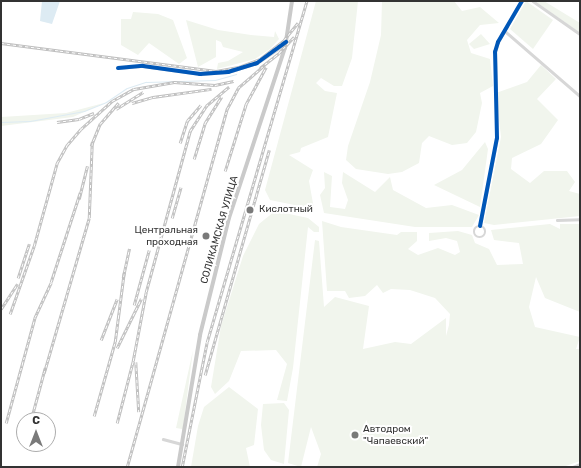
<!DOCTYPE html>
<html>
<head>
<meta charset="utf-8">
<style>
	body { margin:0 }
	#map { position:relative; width:581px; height:468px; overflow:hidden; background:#fff; font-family:Rubik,sans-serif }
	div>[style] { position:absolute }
	.green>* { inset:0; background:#f1f5ed }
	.water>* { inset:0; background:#ddebf3 }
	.stream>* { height:1px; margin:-0.5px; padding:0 0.5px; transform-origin:0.5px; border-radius:0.5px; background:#ddebf3 }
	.minor>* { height:2.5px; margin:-1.25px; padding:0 1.25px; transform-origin:1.25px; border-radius:1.25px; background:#d7d7d7 }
	.minor>.ring { margin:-1.25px; padding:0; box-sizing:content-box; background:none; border:2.5px solid #d7d7d7; border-radius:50% }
	.primary>* { height:4px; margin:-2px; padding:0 2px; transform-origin:2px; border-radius:2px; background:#cacaca }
	.rail>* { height:2.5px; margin-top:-1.25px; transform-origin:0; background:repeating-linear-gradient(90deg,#fff 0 3px,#bebebe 0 6px); box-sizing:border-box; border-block:1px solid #bebebe }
	.cycleway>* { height:4px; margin:-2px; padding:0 2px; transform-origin:2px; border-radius:2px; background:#0057b8 }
	.dots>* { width:11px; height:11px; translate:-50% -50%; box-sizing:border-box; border:2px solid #fff; border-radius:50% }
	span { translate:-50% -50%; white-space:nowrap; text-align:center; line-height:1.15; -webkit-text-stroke:4px #fff; paint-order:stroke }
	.poi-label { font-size:10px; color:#333 }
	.left { translate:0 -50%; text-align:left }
	.right { translate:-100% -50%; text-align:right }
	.street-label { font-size:10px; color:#333 }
	.frame { position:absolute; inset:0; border:2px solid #333; pointer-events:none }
	.north { position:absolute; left:16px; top:412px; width:40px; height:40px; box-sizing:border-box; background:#fff; border:1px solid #adadad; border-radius:50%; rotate:0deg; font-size:11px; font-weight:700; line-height:16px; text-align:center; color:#333 }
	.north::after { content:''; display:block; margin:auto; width:14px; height:18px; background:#7a7a7a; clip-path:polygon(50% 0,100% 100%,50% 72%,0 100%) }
</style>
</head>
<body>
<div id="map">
	<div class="green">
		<div style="clip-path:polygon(316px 1px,358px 1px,352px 58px,342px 86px,334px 86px,321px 78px,316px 83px,325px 91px,337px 93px,328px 137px,301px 148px,300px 152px,289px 155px,313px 170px,309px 181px,314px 209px,270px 200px,265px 190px)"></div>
		<div style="clip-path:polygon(382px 1px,454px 1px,462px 11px,480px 7px,499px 23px,480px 25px,467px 40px,471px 53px,490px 59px,493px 86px,480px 93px,482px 103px,476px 132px,467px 143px,452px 145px,429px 136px,422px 143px,419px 163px,402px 172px,388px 174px,356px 169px,346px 160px,348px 146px,370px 82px,381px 35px)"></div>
		<div style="clip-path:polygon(526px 1px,553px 20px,533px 49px,510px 29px)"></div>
		<div style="clip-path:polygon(535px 1px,544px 1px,580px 23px,580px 33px)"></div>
		<div style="clip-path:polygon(133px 12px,158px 14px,173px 20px,187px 58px,179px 64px,149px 43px,138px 55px,121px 45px,121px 19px,131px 19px)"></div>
		<div style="clip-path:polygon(186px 20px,218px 30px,251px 35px,274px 37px,275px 31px,279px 39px,270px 49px,255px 59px,217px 69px,218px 63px,228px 61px,243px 52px,223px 47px,221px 42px,216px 40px,216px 57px,198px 67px)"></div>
		<div style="clip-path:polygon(481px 34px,490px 44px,474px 49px,469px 44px)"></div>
		<div style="clip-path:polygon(541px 65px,556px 79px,537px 99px,558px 120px,541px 144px,512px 158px,511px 169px,530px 183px,544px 171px,567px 171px,575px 182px,569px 191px,580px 194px,580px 216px,494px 225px,484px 223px,501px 137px,496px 93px,527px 82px)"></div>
		<div style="clip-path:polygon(104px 103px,73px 117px,1px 126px,1px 117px,66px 113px)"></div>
		<div style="clip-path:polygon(485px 142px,488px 149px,480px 207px,434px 185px,462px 170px)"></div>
		<div style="clip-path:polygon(324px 172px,332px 176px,330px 207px,345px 209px,348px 200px,342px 183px,343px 172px,375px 192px,390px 177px,393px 190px,426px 208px,452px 205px,479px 215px,472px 227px,415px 227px,324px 213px,320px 195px,325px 188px)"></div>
		<div style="clip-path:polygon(275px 211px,308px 218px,319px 227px,319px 232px,314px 232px,308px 227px,293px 368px,287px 401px,277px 400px,287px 364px,276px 350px,241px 351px,229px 381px,215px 394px,211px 387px,221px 326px,243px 256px,259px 224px)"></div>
		<div style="clip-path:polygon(322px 221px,341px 227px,397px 235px,401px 232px,417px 232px,417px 241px,408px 249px,418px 255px,438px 248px,455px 255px,460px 252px,457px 241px,446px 238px,429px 241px,429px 233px,458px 231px,472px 235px,475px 243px,489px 249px,497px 265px,523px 264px,519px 243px,494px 240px,491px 230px,550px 224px,560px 229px,560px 224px,580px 224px,580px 312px,545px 298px,536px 277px,529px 307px,535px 327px,580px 337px,576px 349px,580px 349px,580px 461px,563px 467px,317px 467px,321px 454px,311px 427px,301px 467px,288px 463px,315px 240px,319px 241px,324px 307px,335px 297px,369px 306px,363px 349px,395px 342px,411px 344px,446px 318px,446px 336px,449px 325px,450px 314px,435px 298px,410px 290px,391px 289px,383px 293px,377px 285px,365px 296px,349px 298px,345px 291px,327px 291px)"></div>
		<div style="clip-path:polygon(193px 350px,182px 436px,182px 429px,176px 428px)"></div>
		<div style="clip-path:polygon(229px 387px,258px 409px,254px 445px,246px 448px,250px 467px,191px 467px,198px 426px,204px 407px)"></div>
		<div style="clip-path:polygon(284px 403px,289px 410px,284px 464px,271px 460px,264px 450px,261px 425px,263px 404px)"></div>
	</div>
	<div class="water">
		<div style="clip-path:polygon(42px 1px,60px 1px,52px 24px,40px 21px)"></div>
	</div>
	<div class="stream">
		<div style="left:1px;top:122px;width:29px;rotate:-2deg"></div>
		<div style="left:30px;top:121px;width:55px;rotate:-10.5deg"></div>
		<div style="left:84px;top:111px;width:24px;rotate:-22deg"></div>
		<div style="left:106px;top:102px;width:25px;rotate:-34deg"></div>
		<div style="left:127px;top:88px;width:20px;rotate:-18deg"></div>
		<div style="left:146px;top:82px;width:69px;rotate:-1.7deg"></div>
		<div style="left:215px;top:80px;width:22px;rotate:-16deg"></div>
	</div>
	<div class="minor">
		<div style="left:533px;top:1px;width:57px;rotate:35.1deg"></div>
		<div style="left:506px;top:32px;width:98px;rotate:40.9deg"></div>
		<div style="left:118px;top:68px;width:25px;rotate:-5deg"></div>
		<div style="left:143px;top:66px;width:58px;rotate:8deg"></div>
		<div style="left:200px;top:74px;width:28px;rotate:-4deg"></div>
		<div style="left:228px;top:72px;width:30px;rotate:-17deg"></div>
		<div style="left:257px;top:63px;width:34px;rotate:-34deg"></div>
		<div style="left:557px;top:220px;width:23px;rotate:-2deg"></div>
		<div style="left:480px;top:226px;width:90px;rotate:-79.1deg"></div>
		<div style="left:497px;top:138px;width:86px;rotate:-91.3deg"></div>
		<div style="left:495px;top:52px;width:10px;rotate:-73deg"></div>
		<div style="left:498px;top:42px;width:48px;rotate:-59.7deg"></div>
		<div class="ring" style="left:474.5px;top:226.5px;width:8.5px;height:8.5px"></div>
		<div style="left:163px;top:439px;width:20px;rotate:15deg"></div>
		<div style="left:573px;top:467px;width:8px;rotate:-23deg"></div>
	</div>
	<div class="primary">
		<div style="left:178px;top:467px;width:134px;rotate:-80.5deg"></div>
		<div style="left:200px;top:335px;width:121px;rotate:-76.1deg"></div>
		<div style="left:229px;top:218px;width:179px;rotate:-71.8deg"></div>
		<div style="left:285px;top:48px;width:48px;rotate:-81.5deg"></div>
	</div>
	<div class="rail">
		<div style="left:1px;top:43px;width:217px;rotate:7.4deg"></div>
		<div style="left:216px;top:71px;width:23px;rotate:-10deg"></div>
		<div style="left:239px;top:67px;width:22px;rotate:-21deg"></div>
		<div style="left:260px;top:59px;width:31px;rotate:-38deg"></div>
		<div style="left:284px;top:40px;width:22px;rotate:-51deg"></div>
		<div style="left:260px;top:68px;width:24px;rotate:-38deg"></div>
		<div style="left:279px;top:53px;width:22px;rotate:-47deg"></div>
		<div style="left:132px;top:103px;width:22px;rotate:-16deg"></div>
		<div style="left:153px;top:97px;width:59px;rotate:-7.9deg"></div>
		<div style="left:116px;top:109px;width:32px;rotate:-32deg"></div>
		<div style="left:57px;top:122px;width:22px;rotate:-8deg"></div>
		<div style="left:79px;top:119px;width:16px;rotate:-22deg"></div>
		<div style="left:180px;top:143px;width:23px;rotate:-72deg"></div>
		<div style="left:187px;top:121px;width:21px;rotate:-49deg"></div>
		<div style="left:91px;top:146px;width:24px;rotate:-68deg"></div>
		<div style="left:100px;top:124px;width:28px;rotate:-49deg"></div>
		<div style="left:194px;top:159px;width:38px;rotate:-73deg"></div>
		<div style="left:205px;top:123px;width:31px;rotate:-58deg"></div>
		<div style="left:225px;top:171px;width:70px;rotate:-72.6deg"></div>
		<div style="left:246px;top:104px;width:42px;rotate:-61.6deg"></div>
		<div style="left:79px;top:199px;width:34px;rotate:-76deg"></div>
		<div style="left:172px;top:218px;width:32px;rotate:-74deg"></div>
		<div style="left:18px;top:278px;width:36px;rotate:-72deg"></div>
		<div style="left:123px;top:278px;width:30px;rotate:-78deg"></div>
		<div style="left:134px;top:305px;width:57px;rotate:-74.7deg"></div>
		<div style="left:1px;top:309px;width:30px;rotate:-57deg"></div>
		<div style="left:10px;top:314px;width:72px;rotate:-70.6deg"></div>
		<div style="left:34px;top:246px;width:86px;rotate:-74.5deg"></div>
		<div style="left:57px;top:163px;width:21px;rotate:-61deg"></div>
		<div style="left:67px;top:145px;width:21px;rotate:-49deg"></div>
		<div style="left:81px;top:129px;width:42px;rotate:-42.1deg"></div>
		<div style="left:112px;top:101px;width:25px;rotate:-29deg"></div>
		<div style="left:134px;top:89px;width:41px;rotate:-9.9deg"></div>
		<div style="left:174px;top:82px;width:41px;rotate:4.2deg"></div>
		<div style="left:215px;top:85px;width:19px;rotate:-12deg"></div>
		<div style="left:101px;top:340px;width:44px;rotate:-68.7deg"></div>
		<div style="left:117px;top:348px;width:55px;rotate:-63.9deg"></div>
		<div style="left:136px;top:362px;width:50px;rotate:86.6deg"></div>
		<div style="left:44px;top:373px;width:161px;rotate:-73.8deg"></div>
		<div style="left:89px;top:218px;width:76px;rotate:-87.7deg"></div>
		<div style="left:205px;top:375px;width:234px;rotate:-74.1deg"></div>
		<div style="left:94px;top:416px;width:77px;rotate:-74.2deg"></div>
		<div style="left:115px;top:342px;width:70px;rotate:-82.6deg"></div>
		<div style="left:31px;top:420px;width:54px;rotate:-74.9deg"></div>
		<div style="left:6px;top:423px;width:110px;rotate:-74.7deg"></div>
		<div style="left:35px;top:317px;width:38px;rotate:-65deg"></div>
		<div style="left:51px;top:282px;width:94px;rotate:-72deg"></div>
		<div style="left:117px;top:423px;width:64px;rotate:-75.5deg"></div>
		<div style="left:133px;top:361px;width:70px;rotate:-79.3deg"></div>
		<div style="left:146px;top:292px;width:167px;rotate:-74.7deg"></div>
		<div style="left:190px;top:131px;width:30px;rotate:-57deg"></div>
		<div style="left:206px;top:106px;width:30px;rotate:-40deg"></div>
		<div style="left:127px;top:467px;width:372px;rotate:-74.4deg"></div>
		<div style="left:227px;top:109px;width:24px;rotate:-62deg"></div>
		<div style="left:238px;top:88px;width:35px;rotate:-41deg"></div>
		<div style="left:182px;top:467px;width:127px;rotate:-78.7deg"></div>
		<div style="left:207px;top:342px;width:355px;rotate:-73.7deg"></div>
	</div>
	<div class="cycleway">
		<div style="left:118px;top:68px;width:25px;rotate:-5deg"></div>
		<div style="left:143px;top:66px;width:58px;rotate:8deg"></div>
		<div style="left:200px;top:74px;width:28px;rotate:-4deg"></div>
		<div style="left:228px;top:72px;width:30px;rotate:-17deg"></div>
		<div style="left:257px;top:63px;width:36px;rotate:-36deg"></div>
		<div style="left:480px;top:226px;width:90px;rotate:-79.1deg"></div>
		<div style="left:497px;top:138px;width:86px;rotate:-91.3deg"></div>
		<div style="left:495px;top:52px;width:10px;rotate:-73deg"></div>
		<div style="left:498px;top:42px;width:48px;rotate:-59.7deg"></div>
	</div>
	<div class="dots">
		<div style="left:250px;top:210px;background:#7a7a7a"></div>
		<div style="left:206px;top:236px;background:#7a7a7a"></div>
		<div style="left:355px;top:435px;background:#7a7a7a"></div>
	</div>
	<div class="poi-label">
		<span class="left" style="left:259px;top:210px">Кислотный</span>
		<span class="right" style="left:198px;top:236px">Центральная<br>проходная</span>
		<span class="left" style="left:363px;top:435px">Автодром<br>"Чапаевский"</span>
	</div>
	<div class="street-label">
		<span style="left:220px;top:230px;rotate:-74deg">СОЛИКАМСКАЯ УЛИЦА</span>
	</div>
	<div class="frame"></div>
	<div class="north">С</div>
</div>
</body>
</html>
